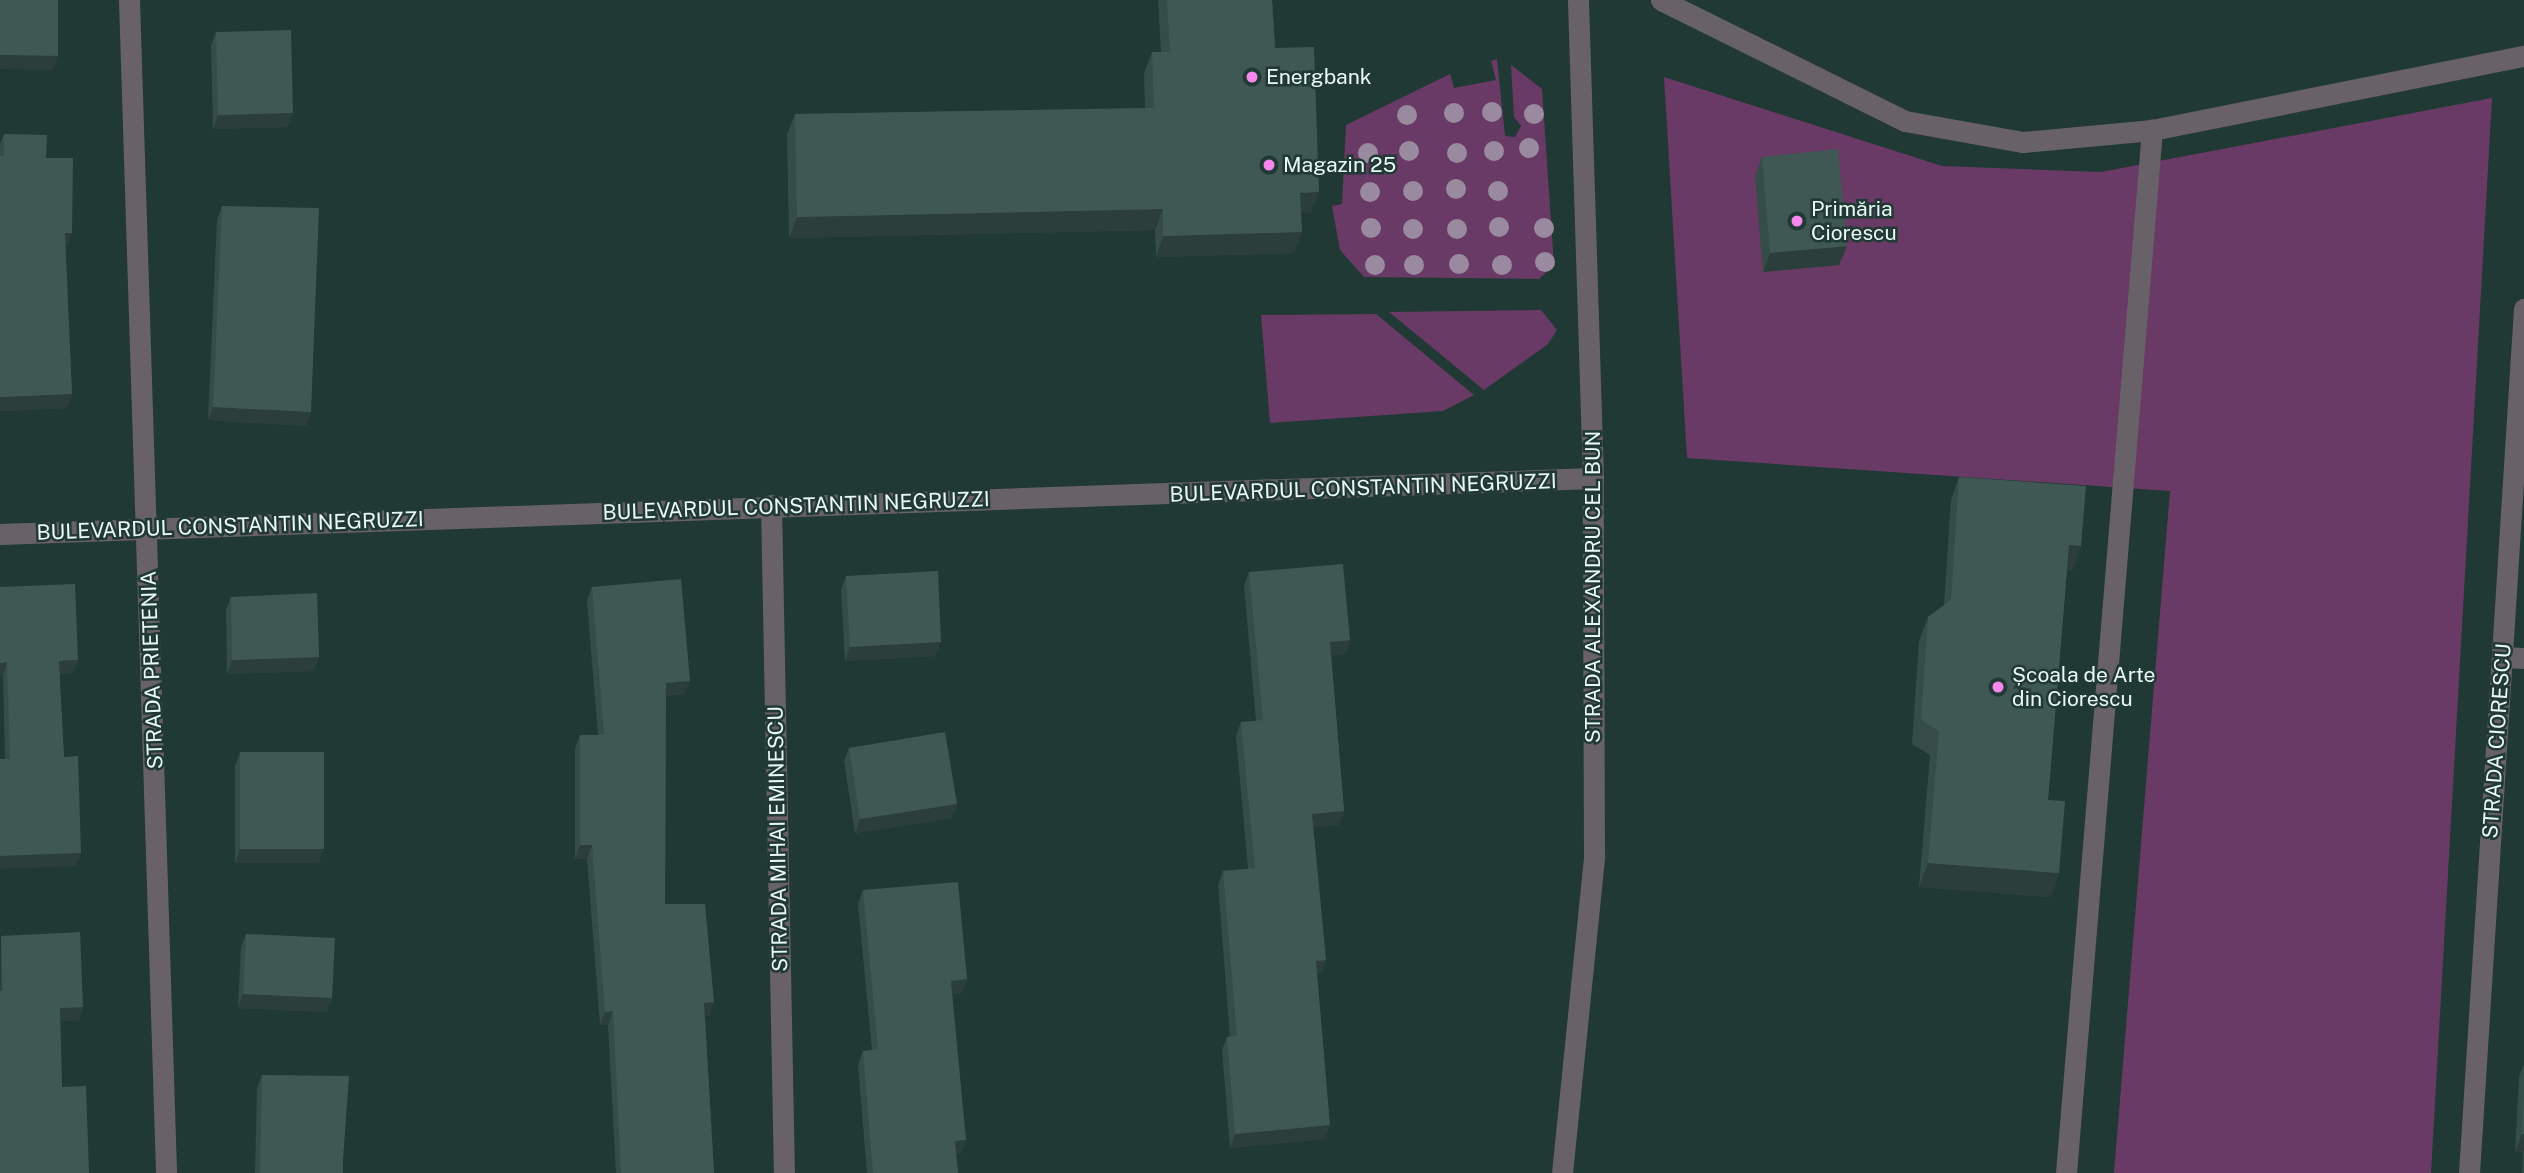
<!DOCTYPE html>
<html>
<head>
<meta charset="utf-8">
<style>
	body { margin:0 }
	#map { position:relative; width:2524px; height:1173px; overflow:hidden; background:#213934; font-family:"Public Sans",sans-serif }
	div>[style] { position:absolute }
	.green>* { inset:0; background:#693a65 }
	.service>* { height:21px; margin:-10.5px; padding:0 10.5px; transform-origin:10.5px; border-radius:10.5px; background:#696168 }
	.minor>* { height:21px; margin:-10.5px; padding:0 10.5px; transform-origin:10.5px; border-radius:10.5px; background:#696168 }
	.tertiary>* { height:21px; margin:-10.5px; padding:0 10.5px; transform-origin:10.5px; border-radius:10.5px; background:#696168 }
	.trees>* { width:20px; height:20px; margin:-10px; border-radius:50%; background:#998a9f }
	.wall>* { inset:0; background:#364c47 }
	.shaded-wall>* { inset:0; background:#2c3e3a }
	.building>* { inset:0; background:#3f5853 }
	.dots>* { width:19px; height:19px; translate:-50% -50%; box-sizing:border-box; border:4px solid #213934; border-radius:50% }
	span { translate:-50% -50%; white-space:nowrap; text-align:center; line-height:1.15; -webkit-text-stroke:5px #213934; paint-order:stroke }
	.poi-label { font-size:21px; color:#eaf8f5 }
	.left { translate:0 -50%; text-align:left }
	.street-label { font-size:21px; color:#eaf8f5 }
</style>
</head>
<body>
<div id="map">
	<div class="green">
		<div style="clip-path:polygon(1497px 59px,1505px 136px,1515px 137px,1521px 126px,1514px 117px,1511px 65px,1542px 89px,1554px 265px,1539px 279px,1364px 277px,1340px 250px,1332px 206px,1342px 204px,1346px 125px,1450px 74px,1454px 88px,1496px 80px,1491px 61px)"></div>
		<div style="clip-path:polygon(1664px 77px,1942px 166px,2101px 172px,2492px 98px,2431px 1173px,2114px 1173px,2170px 491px,1687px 458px)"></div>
		<div style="clip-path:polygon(1541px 310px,1557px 330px,1548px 344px,1484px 390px,1389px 312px)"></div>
		<div style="clip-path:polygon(1376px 314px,1474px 395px,1443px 411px,1270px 423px,1261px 315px)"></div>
	</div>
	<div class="service">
		<div style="left:1661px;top:0;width:272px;rotate:26.4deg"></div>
		<div style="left:1905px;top:121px;width:120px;rotate:10.1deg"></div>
		<div style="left:2023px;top:142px;width:130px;rotate:-5.3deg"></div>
		<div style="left:2152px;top:130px;width:379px;rotate:-11.3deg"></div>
		<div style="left:2503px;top:657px;width:21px;rotate:3deg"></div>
		<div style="left:2066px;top:1173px;width:1047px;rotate:-85.29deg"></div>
	</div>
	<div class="minor">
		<div style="left:129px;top:0;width:1174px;rotate:88.19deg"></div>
		<div style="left:771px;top:505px;width:668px;rotate:88.89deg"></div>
		<div style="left:1562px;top:1173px;width:319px;rotate:-84.2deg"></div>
		<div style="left:1594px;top:856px;width:378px;rotate:-90.2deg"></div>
		<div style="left:2469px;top:1173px;width:866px;rotate:-86.36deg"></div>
	</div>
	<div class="tertiary">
		<div style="left:0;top:534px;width:1594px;rotate:-2.01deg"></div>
		<div style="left:1593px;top:478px;width:478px;rotate:-91.8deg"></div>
	</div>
	<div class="trees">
		<div style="left:1492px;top:112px"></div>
		<div style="left:1454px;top:113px"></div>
		<div style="left:1534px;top:114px"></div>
		<div style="left:1407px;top:115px"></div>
		<div style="left:1529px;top:148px"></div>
		<div style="left:1409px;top:151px"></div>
		<div style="left:1494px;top:151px"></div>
		<div style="left:1368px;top:153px"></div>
		<div style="left:1457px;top:153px"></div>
		<div style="left:1456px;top:189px"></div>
		<div style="left:1413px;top:191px"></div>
		<div style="left:1498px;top:191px"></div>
		<div style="left:1370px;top:192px"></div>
		<div style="left:1499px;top:227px"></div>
		<div style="left:1371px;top:228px"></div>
		<div style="left:1544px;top:228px"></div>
		<div style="left:1413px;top:229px"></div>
		<div style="left:1457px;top:229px"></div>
		<div style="left:1545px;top:262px"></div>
		<div style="left:1459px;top:264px"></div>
		<div style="left:1375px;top:265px"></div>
		<div style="left:1414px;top:265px"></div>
		<div style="left:1502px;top:265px"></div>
	</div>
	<div class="wall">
		<div style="clip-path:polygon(1158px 0,1272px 0,1275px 48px,1311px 213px,1301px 213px,1302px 232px,1294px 253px,1156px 257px,1155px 230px,789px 238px,787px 135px,795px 114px,1145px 108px,1144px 73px,1152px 52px,1161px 52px)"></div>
		<div style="clip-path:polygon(216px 32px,288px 127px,213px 129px,211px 45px)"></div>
		<div style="clip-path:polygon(4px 134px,46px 158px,67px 247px,65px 247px,72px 394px,67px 408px,0 411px,0 144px)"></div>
		<div style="clip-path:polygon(1762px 157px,1839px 265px,1763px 272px,1755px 176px)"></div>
		<div style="clip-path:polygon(222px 206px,311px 412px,306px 426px,208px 420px,217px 220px)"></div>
		<div style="clip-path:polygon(1959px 477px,2073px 570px,2067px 570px,2048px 800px,2059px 873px,2051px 897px,1919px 887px,1930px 755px,1912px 744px,1919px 641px,1928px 617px,1944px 605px,1951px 500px)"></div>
		<div style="clip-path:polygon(1249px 572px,1350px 640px,1345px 654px,1331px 655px,1344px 811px,1339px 825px,1313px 827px,1326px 960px,1321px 973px,1317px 974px,1325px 1139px,1230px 1148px,1222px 1050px,1227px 1037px,1230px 1036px,1218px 885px,1223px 871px,1248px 869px,1236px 736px,1241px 722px,1256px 721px,1244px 586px)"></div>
		<div style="clip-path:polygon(846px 576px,936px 656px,845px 661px,841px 590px)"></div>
		<div style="clip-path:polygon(0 587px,73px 673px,59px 674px,64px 757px,76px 866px,5px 759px,3px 676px,0 676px)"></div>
		<div style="clip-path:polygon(592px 587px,685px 694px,666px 696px,665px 904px,714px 1002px,709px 1016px,705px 1016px,714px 1173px,616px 1173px,608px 1025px,600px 1025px,587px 859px,575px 859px,575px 749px,580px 735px,598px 735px,587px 601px)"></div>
		<div style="clip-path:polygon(231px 597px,319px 657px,314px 671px,227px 674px,226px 610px)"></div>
		<div style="clip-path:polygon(849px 748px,952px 818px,855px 833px,844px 761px)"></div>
		<div style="clip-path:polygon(240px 752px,319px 863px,235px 863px,235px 766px)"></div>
		<div style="clip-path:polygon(863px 890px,967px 979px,962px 993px,952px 994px,961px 1154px,956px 1154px,958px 1173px,867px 1173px,858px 1065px,863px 1051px,872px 1050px,858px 904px)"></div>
		<div style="clip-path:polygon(246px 934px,327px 1012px,238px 1008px,241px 947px)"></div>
		<div style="clip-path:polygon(1px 936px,83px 1007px,79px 1021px,60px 1021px,62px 1087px,0 1173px)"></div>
		<div style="clip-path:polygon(2524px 1064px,2524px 1173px,2522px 1173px,2523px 1152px,2515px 1152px,2519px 1077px)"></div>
		<div style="clip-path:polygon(262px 1075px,343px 1160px,343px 1173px,255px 1173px,257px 1088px)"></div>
	</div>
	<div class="shaded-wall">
		<div style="clip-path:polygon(0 55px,58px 56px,53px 70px,0 69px)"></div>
		<div style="clip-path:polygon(293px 113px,288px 127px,213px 129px,218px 115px)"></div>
		<div style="clip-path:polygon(1319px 192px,1311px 213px,1292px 214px,1300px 193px)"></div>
		<div style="clip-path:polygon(1163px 209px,1155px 230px,789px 238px,797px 217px)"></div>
		<div style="clip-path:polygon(1302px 232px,1294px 253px,1156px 257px,1163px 236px)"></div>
		<div style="clip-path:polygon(65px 233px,72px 233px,67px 247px,60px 246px)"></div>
		<div style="clip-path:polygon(1847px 246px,1839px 265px,1763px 272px,1770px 253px)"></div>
		<div style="clip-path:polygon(72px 394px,67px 408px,0 411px,0 397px)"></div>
		<div style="clip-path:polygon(213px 407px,311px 412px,306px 426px,208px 420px)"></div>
		<div style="clip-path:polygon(2069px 545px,2081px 546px,2073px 570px,2060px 569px)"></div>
		<div style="clip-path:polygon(1350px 640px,1345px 654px,1325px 656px,1330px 642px)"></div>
		<div style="clip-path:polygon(941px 642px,936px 656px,845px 661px,850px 647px)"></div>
		<div style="clip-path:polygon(319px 657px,314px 671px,227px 674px,232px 660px)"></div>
		<div style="clip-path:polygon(78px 660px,73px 673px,54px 674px,59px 661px)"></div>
		<div style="clip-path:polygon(7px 662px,3px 676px,0 676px,0 663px)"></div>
		<div style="clip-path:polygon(690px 681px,685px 694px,661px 696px,666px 683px)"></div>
		<div style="clip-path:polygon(957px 804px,952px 818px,855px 833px,860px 819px)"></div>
		<div style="clip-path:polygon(1344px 811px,1339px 825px,1307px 828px,1312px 814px)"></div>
		<div style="clip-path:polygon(580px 845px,592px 845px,587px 859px,575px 859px)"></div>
		<div style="clip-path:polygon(240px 849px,324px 849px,319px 863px,235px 863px)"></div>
		<div style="clip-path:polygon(81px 853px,76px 866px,0 869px,0 856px)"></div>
		<div style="clip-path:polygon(1928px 863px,2059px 873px,2051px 897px,1919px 887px)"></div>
		<div style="clip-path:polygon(1326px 960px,1321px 973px,1311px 974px,1316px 961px)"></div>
		<div style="clip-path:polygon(967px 979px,962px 993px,946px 994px,951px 981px)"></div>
		<div style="clip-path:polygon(243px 994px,332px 998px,327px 1012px,238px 1008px)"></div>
		<div style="clip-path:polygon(714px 1002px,709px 1016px,699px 1017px,704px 1003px)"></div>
		<div style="clip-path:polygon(83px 1007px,79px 1021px,55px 1021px,60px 1008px)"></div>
		<div style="clip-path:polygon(613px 1011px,608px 1025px,600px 1025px,605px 1012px)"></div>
		<div style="clip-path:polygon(1330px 1125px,1325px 1139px,1230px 1148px,1235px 1134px)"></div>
		<div style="clip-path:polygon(2522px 1134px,2524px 1134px,2524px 1150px,2523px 1152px,2515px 1152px)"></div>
		<div style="clip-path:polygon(966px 1140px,961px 1154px,950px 1155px,955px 1141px)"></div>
	</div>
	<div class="building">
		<div style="clip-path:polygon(0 0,58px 0,58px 56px,0 55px)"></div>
		<div style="clip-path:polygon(1167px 0,1272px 0,1275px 48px,1314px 47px,1319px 192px,1300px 193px,1302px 232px,1163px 236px,1163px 209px,797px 217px,795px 114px,1154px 108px,1152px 52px,1170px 52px)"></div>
		<div style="clip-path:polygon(291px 30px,293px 113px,218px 115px,216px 32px)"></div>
		<div style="clip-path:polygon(4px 134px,47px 135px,46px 158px,73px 158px,72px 233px,65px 233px,72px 394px,0 397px,0 156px,4px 156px)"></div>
		<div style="clip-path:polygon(1838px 149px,1847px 246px,1770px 253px,1762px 157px)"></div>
		<div style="clip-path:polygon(222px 206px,319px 208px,311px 412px,213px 407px)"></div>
		<div style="clip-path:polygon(1959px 477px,2086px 486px,2081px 546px,2069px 545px,2048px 800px,2065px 801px,2059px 873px,1928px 863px,1939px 731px,1921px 720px,1928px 617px,1951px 600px)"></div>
		<div style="clip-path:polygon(1343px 564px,1350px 640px,1330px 642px,1344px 811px,1312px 814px,1326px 960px,1316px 961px,1330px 1125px,1235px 1134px,1227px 1037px,1237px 1036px,1223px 871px,1255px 868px,1241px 722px,1263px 720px,1249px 572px)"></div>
		<div style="clip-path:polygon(938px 571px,941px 642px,850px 647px,846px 576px)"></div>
		<div style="clip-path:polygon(681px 579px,690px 681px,666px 683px,665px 904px,705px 904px,714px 1002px,704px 1003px,714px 1173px,621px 1173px,613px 1011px,605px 1012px,592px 845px,580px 845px,580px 735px,604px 735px,592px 587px)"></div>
		<div style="clip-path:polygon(75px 584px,78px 660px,59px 661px,64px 757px,78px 756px,81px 853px,0 856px,0 759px,10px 759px,7px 662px,0 663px,0 587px)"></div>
		<div style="clip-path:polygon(317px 593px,319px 657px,232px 660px,231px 597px)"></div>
		<div style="clip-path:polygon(945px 732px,957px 804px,860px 819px,849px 748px)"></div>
		<div style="clip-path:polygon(240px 752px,324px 752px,324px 849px,240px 849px)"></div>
		<div style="clip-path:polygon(958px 882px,967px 979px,951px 981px,966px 1140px,955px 1141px,958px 1173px,873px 1173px,863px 1051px,878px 1049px,863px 890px)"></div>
		<div style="clip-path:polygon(80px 932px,83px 1007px,60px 1008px,62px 1087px,86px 1086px,89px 1173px,0 1173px,0 991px,3px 991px,1px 936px)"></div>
		<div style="clip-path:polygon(246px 934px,335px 938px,332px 998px,243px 994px)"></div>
		<div style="clip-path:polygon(262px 1075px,349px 1076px,343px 1160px,343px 1173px,260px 1173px)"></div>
		<div style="clip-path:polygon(2524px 1093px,2524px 1134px,2522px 1134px)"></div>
	</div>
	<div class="dots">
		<div style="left:1252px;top:77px;background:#f688ed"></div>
		<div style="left:1269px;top:165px;background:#f688ed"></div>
		<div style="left:1797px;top:221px;background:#f688ed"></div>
		<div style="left:1998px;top:687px;background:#f688ed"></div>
	</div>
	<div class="poi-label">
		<span class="left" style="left:1266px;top:77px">Energbank</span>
		<span class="left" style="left:1283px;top:165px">Magazin 25</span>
		<span class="left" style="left:1811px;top:221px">Primăria<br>Ciorescu</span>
		<span class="left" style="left:2012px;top:687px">Școala de Arte<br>din Ciorescu</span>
	</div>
	<div class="street-label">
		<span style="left:1363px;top:488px;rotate:-2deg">BULEVARDUL CONSTANTIN NEGRUZZI</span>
		<span style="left:796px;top:506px;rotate:-2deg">BULEVARDUL CONSTANTIN NEGRUZZI</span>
		<span style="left:230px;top:526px;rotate:-2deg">BULEVARDUL CONSTANTIN NEGRUZZI</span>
		<span style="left:1593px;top:587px;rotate:-90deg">STRADA ALEXANDRU CEL BUN</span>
		<span style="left:152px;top:670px;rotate:-92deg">STRADA PRIETENIA</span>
		<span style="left:2497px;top:741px;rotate:-86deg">STRADA CIORESCU</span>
		<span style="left:778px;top:839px;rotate:-91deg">STRADA MIHAI EMINESCU</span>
	</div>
</div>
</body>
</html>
